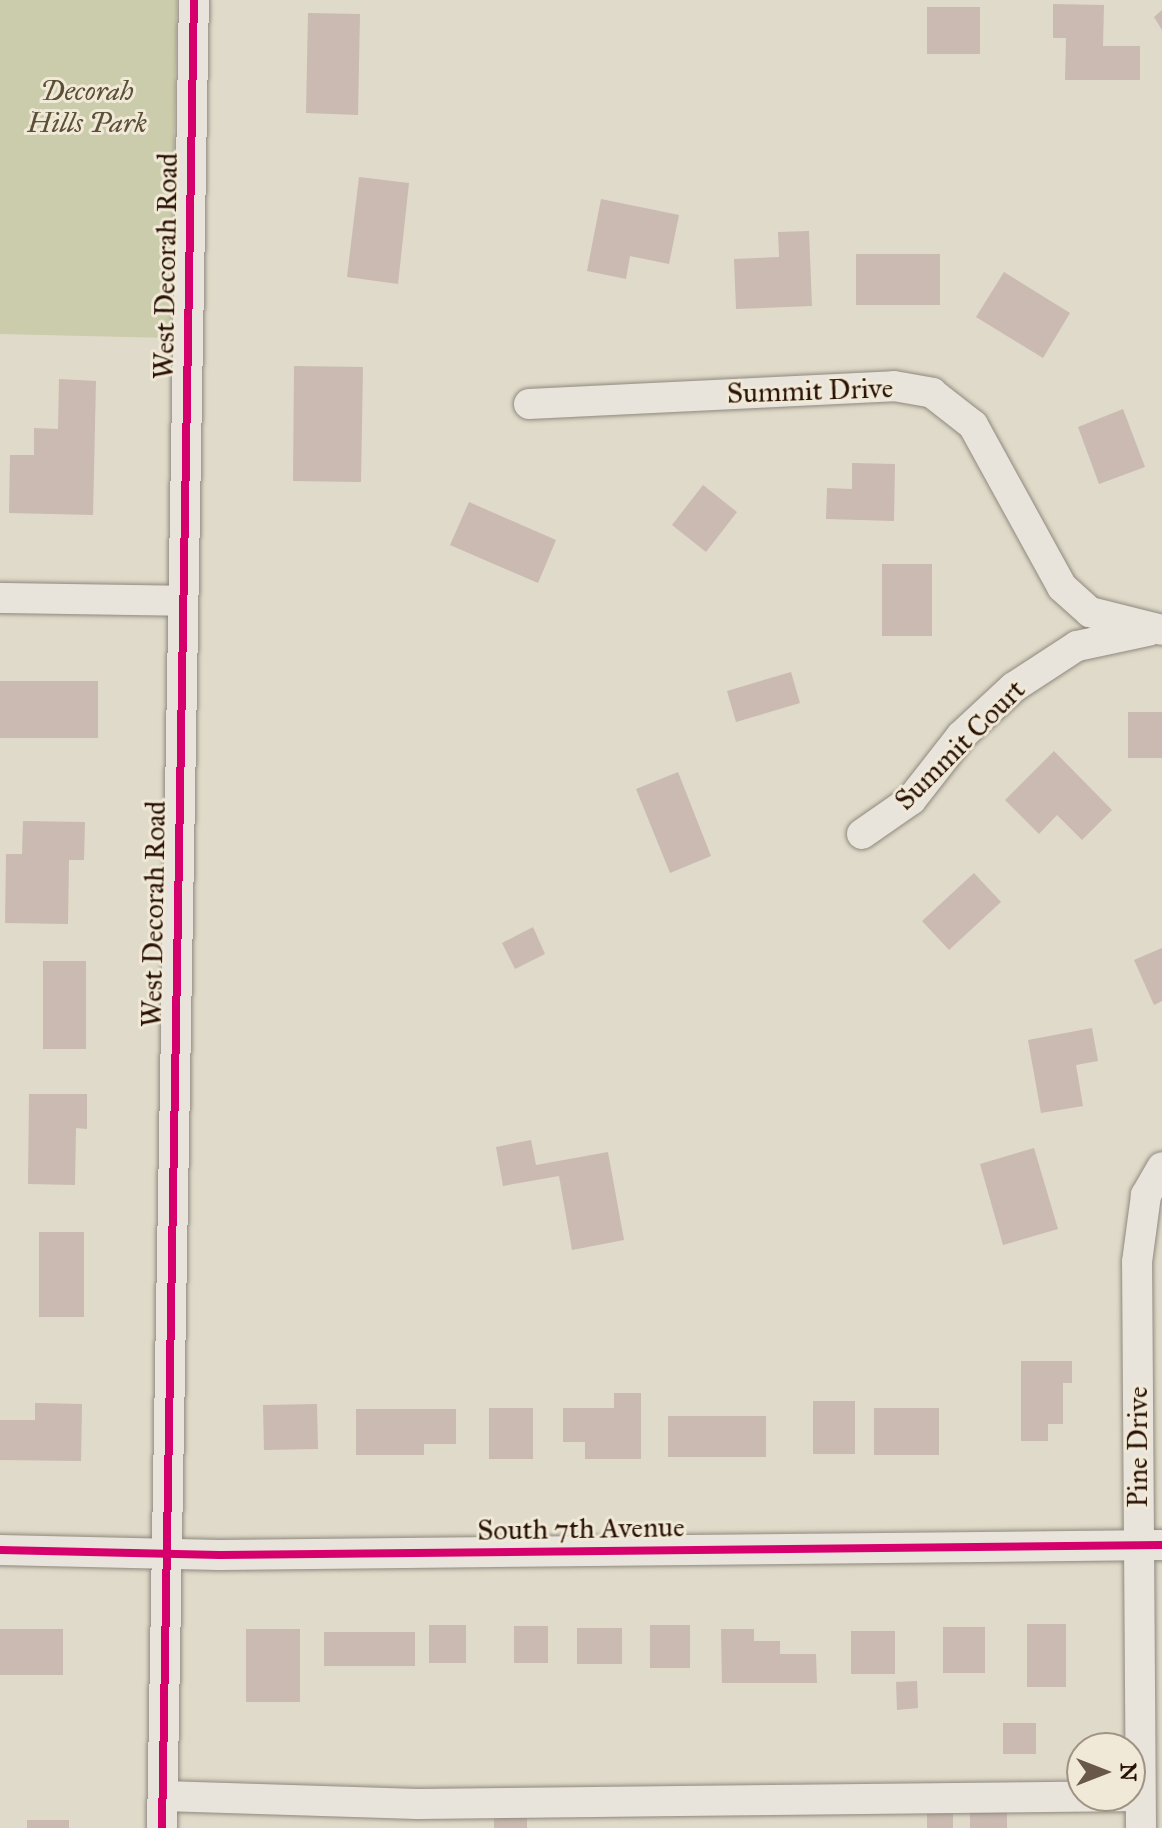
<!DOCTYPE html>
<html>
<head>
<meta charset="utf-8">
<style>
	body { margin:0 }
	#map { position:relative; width:1162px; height:1828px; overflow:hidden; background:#e0daca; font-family:"IM FELL Great Primer",serif }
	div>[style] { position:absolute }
	.green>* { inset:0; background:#cbccab }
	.building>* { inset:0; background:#cabab1 }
	.roads { filter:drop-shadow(0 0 2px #8f897e) drop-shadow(0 0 2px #8f897e) }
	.minor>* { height:30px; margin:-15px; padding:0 15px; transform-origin:15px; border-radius:15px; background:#e8e4dc }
	.cycleway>* { height:8px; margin:-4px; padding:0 4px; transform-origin:4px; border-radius:4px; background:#d6006c }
	span { translate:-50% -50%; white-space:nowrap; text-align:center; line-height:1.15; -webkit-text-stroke:6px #f1e9d7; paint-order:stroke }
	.park-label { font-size:28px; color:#5b4f36; font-style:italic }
	.street-label { font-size:28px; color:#291205 }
	.north { position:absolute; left:1066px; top:1732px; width:80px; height:80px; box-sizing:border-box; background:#f1e9d7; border:2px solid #a19383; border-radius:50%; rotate:90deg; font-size:22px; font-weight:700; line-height:32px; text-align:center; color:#291205 }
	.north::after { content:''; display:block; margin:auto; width:28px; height:36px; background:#69584a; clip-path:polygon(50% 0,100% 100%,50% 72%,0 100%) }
</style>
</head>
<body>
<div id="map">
	<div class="green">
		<div style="clip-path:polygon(0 0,177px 0,170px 338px,0 334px)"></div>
	</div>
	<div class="building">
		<div style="clip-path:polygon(1053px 4px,1104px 5px,1103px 46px,1140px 46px,1140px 80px,1065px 80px,1066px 38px,1053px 38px)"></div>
		<div style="clip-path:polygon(927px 7px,980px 7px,980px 54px,927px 54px)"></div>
		<div style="clip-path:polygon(1162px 10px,1162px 30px,1154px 17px)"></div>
		<div style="clip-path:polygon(308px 13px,360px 14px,358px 115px,306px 113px)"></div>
		<div style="clip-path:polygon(359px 177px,409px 183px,398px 284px,347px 277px)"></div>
		<div style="clip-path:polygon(601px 199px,679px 215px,669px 264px,630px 256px,626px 279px,587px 271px)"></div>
		<div style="clip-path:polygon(809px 231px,812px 306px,736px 309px,734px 259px,779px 257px,778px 232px)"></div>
		<div style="clip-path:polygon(856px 254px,940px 254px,940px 305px,856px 305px)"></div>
		<div style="clip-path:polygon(1004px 272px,1070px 313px,1043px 358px,976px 317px)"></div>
		<div style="clip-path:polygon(294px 366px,363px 367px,361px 482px,293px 481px)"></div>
		<div style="clip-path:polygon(59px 379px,96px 381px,93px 515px,9px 513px,10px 455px,34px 455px,34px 428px,58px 429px)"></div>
		<div style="clip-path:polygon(1123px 409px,1145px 467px,1099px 484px,1078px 427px)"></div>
		<div style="clip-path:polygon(852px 463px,895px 464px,894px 521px,826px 519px,827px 488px,852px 489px)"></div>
		<div style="clip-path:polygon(703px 485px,737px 512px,706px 552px,672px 525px)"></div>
		<div style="clip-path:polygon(469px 502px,556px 540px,538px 583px,450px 545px)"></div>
		<div style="clip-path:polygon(882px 564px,932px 564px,932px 636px,882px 636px)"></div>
		<div style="clip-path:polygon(791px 672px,800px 703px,736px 722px,727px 691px)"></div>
		<div style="clip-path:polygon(0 681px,98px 681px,98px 738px,0 738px)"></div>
		<div style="clip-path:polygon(1128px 712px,1162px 712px,1162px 758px,1128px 758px)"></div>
		<div style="clip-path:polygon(1054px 751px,1112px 810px,1082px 840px,1057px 815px,1039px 834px,1005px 800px)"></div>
		<div style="clip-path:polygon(678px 772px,711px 856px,670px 873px,636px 789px)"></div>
		<div style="clip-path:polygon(23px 821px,85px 822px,84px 860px,69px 860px,68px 924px,5px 923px,6px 854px,22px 854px)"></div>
		<div style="clip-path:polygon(974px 873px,1001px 902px,949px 950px,922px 921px)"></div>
		<div style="clip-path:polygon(533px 927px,545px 954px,515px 969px,502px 943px)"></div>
		<div style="clip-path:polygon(1162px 948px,1162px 1001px,1154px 1005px,1134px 960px)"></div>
		<div style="clip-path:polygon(43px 961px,86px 961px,86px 1049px,43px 1049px)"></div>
		<div style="clip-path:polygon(1092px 1028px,1098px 1061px,1076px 1065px,1083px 1106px,1041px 1113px,1028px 1040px)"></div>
		<div style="clip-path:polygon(29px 1094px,87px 1094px,87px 1129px,76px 1128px,75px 1185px,28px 1184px)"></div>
		<div style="clip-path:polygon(531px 1140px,536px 1165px,608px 1152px,624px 1240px,572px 1250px,559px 1176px,503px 1186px,496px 1147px)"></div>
		<div style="clip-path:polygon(1034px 1148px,1058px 1229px,1003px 1245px,980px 1164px)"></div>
		<div style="clip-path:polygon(39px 1232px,84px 1232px,84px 1317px,39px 1317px)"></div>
		<div style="clip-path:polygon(1021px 1361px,1072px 1361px,1072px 1383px,1063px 1383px,1063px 1424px,1048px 1424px,1048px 1441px,1021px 1441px)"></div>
		<div style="clip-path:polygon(614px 1393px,641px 1393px,641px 1459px,585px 1459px,585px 1442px,563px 1442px,563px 1408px,614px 1408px)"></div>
		<div style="clip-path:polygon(813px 1401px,855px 1401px,855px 1454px,813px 1454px)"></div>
		<div style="clip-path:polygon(35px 1403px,82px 1404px,81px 1461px,0 1460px,0 1420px,35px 1420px)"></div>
		<div style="clip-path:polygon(317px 1404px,318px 1449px,264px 1450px,263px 1405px)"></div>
		<div style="clip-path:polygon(489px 1408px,533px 1408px,533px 1459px,489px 1459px)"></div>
		<div style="clip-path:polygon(874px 1408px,939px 1408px,939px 1455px,874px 1455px)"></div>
		<div style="clip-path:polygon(356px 1409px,456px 1409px,456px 1444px,424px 1444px,424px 1455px,356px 1455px)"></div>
		<div style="clip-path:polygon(668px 1416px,766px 1416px,766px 1457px,668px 1457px)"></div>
		<div style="clip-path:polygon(1027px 1624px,1066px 1624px,1066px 1687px,1027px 1687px)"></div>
		<div style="clip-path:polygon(429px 1625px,466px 1625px,466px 1663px,429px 1663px)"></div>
		<div style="clip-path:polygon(650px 1625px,690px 1625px,690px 1668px,650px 1668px)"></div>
		<div style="clip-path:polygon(514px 1626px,548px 1626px,548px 1663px,514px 1663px)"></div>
		<div style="clip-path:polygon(943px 1627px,985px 1627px,985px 1673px,943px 1673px)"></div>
		<div style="clip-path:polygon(577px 1628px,622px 1628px,622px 1664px,577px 1664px)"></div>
		<div style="clip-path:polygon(0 1629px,63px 1629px,63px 1675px,0 1675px)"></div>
		<div style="clip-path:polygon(246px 1629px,300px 1629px,300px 1702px,246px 1702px)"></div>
		<div style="clip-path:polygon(721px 1629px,754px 1629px,754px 1641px,780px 1641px,780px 1654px,816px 1654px,817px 1683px,722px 1683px)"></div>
		<div style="clip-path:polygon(851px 1631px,895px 1631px,895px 1674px,851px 1674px)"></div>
		<div style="clip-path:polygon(324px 1632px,415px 1632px,415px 1666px,324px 1666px)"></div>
		<div style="clip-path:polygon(917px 1681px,918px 1708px,897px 1710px,896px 1682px)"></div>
		<div style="clip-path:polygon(1003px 1723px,1036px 1723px,1036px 1754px,1003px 1754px)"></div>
		<div style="clip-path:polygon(970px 1808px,1007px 1808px,1007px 1828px,970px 1828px)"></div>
		<div style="clip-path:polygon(927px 1809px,953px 1809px,953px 1828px,927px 1828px)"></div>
		<div style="clip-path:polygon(494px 1818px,527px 1818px,527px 1828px,494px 1828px)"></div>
		<div style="clip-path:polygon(27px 1820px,69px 1820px,69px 1828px,27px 1828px)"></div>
	</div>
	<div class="roads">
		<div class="minor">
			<div style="left:529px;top:404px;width:365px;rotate:-2.8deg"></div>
			<div style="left:894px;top:386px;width:39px;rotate:10deg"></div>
			<div style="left:932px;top:393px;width:52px;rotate:38deg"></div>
			<div style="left:973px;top:425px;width:185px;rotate:61.2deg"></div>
			<div style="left:1062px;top:587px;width:38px;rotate:42deg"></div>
			<div style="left:1090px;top:612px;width:74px;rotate:14deg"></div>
			<div style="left:0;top:598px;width:181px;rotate:0.9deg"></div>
			<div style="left:862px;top:834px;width:60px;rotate:-34.8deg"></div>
			<div style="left:911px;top:800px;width:81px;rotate:-52deg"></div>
			<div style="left:961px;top:736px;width:72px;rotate:-42.8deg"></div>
			<div style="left:1014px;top:687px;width:75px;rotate:-33.1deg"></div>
			<div style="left:1077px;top:646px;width:73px;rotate:-11.9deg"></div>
			<div style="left:0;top:1550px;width:220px;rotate:1.3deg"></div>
			<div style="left:220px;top:1555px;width:942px;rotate:-0.61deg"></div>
			<div style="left:163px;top:1796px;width:255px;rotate:1.8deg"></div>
			<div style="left:418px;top:1804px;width:722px;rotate:-0.63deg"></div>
			<div style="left:162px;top:1828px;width:1828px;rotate:-89deg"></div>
			<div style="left:1141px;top:1828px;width:566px;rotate:-90.4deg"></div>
			<div style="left:1137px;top:1262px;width:68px;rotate:-82.3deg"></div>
			<div style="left:1146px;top:1195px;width:32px;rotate:-60deg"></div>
		</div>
	</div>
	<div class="cycleway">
		<div style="left:0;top:1550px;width:220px;rotate:1.3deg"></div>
		<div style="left:220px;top:1555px;width:942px;rotate:-0.61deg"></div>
		<div style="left:162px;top:1828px;width:1828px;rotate:-89deg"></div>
	</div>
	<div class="park-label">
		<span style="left:87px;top:107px">Decorah<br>Hills Park</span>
	</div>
	<div class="street-label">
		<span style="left:166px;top:266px;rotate:-89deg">West Decorah Road</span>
		<span style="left:810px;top:391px;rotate:-2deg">Summit Drive</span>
		<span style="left:960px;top:745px;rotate:-45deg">Summit Court</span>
		<span style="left:154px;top:914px;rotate:-89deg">West Decorah Road</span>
		<span style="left:1138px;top:1447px;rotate:-90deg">Pine Drive</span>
		<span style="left:581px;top:1529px;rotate:-1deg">South 7th Avenue</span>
	</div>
	<div class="north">N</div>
</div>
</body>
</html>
